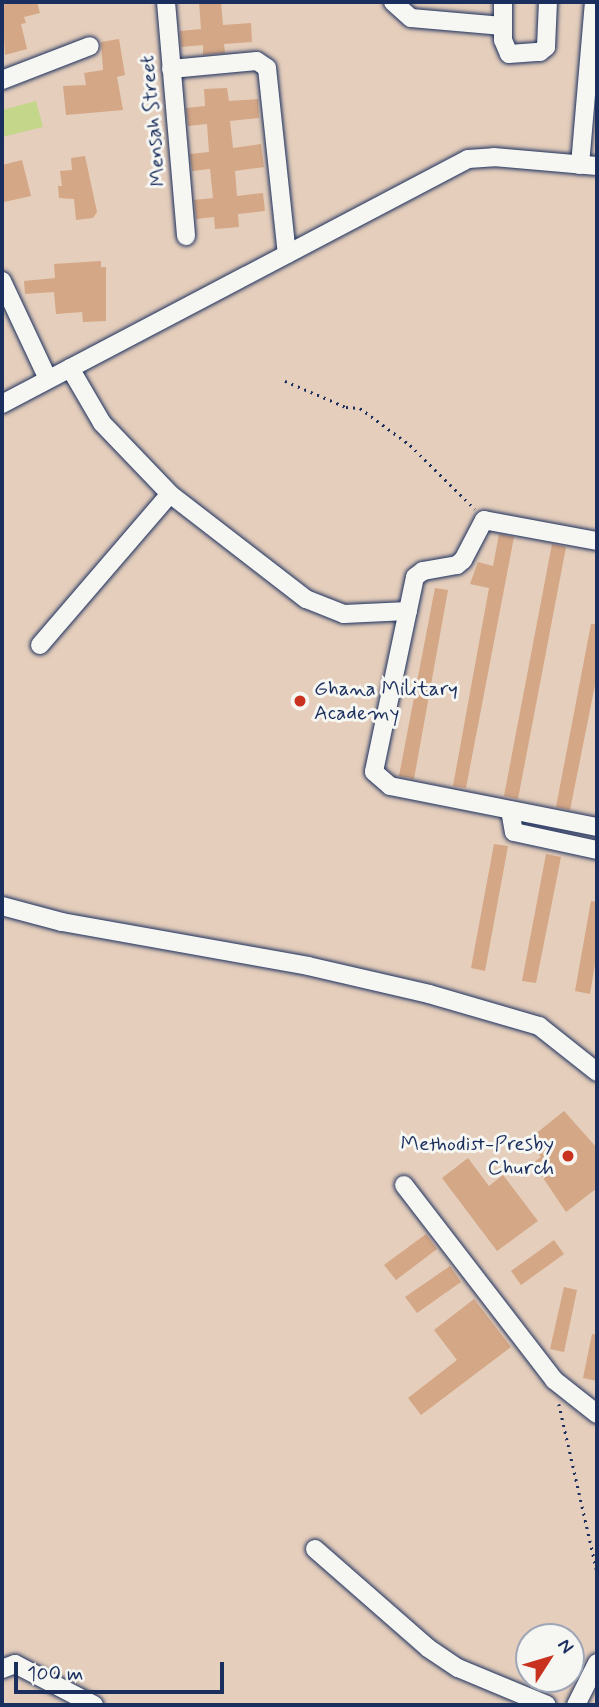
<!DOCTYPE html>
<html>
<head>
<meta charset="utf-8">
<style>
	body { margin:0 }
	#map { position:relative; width:599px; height:1707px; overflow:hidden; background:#ecded2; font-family:Mynerve,sans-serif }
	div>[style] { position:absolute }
	.built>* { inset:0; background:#e5cebb }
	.green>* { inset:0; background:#c3d68a }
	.building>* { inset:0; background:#d4a786 }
	.path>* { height:2.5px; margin-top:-1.25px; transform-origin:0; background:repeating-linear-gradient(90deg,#1b2f5e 0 2px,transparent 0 7px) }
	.roads { filter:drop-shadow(0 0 2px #1b2f5e) drop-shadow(0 0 2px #1b2f5e) }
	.minor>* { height:18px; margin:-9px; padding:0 9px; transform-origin:9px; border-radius:9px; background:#f6f6f2 }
	.dots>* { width:19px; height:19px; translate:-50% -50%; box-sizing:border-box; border:4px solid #f6f6f2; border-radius:50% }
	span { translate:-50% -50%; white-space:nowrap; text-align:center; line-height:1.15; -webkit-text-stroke:6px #f6f6f2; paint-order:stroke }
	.street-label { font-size:21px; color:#1b2f5e }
	.poi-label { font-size:21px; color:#1b2f5e }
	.left { translate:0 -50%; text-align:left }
	.right { translate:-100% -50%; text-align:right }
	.frame { position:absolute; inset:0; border:4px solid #1b2f5e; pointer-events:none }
	.north { position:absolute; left:515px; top:1623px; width:70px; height:70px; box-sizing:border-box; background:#f6f6f2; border:2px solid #9ea6b7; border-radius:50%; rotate:53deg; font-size:19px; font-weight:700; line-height:28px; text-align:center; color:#1b2f5e }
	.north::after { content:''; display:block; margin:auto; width:24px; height:32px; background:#c8321e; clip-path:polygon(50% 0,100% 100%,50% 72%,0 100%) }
	.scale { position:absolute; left:14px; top:1662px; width:210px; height:32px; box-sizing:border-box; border:4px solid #1b2f5e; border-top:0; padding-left:9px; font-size:21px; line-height:24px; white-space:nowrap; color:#1b2f5e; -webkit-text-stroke:5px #f6f6f2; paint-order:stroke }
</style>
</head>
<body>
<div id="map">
	<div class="built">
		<div style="clip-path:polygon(evenodd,2px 2px,597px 2px,597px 1705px,2px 1705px,2px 2px,529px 1637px,571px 1637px,571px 1679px,529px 1679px,529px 1637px)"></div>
	</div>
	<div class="green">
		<div style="clip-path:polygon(36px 101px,43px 127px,2px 137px,2px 110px)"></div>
	</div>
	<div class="building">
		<div style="clip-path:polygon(15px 2px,37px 2px,40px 13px,24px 17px,26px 23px,21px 24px,27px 49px,5px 55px,2px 5px)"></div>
		<div style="clip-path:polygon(199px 2px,221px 2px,223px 25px,251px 23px,252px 42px,224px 44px,225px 53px,203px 55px,203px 45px,181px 47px,180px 31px,201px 29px)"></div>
		<div style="clip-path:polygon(119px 39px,125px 75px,117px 77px,123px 110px,66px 115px,63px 86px,86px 85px,84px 73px,103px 70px,101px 42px)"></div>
		<div style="clip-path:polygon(227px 88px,229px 101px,258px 99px,259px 118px,230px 121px,233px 148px,261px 144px,264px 167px,235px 171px,237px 196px,263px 193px,265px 211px,238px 214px,239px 227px,215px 229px,214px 217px,196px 219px,194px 200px,213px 198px,210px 169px,192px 171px,190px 154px,209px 152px,207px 124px,188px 126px,186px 108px,205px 106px,204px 89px)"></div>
		<div style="clip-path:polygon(85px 156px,97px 212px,93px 218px,76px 220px,74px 199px,59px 198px,58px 186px,62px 186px,60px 171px,72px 170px,71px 158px)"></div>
		<div style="clip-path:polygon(22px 160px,31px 196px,4px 202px,2px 165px)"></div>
		<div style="clip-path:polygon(101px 261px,101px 267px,106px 267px,106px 321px,83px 322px,82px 312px,56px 314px,54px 292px,25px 294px,24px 281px,55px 278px,54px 264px)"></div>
		<div style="clip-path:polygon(499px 534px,514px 537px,466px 788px,453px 786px,489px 588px,470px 584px,478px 562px,493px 566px)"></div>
		<div style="clip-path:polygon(552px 544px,566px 547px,518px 799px,504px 796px)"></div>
		<div style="clip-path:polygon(435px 588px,448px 590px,414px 779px,399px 776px)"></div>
		<div style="clip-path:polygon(591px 624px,597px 624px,597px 675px,570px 810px,556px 807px)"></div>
		<div style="clip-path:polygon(494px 844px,508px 846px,485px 971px,471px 968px)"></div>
		<div style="clip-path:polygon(546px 854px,561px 857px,536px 983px,522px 981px)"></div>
		<div style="clip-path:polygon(591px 901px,597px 902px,597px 952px,590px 994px,575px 991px)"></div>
		<div style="clip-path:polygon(564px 1111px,597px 1148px,597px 1188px,566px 1212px,533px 1163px,541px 1157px,528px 1140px)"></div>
		<div style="clip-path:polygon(468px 1158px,489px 1186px,503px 1175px,538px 1221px,497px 1251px,442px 1178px)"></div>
		<div style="clip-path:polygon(426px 1234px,437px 1249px,396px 1280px,384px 1265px)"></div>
		<div style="clip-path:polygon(554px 1240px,564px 1254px,521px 1285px,511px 1271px)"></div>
		<div style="clip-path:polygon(450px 1266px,461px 1282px,417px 1313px,405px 1297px)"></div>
		<div style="clip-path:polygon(564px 1287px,577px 1290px,564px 1352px,550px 1349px)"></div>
		<div style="clip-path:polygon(474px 1299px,511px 1347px,421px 1415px,408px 1398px,457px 1360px,434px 1330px)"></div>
		<div style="clip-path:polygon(592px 1334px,597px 1335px,597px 1381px,583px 1378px)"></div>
	</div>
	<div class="path">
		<div style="left:285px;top:381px;width:66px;rotate:23.1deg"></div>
		<div style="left:346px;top:407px;width:14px;rotate:4deg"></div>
		<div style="left:360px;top:408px;width:62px;rotate:36.5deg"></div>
		<div style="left:410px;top:445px;width:91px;rotate:44.6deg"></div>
		<div style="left:559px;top:1404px;width:171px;rotate:77.2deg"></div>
	</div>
	<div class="roads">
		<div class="minor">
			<div style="left:166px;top:2px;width:235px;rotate:85.1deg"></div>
			<div style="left:393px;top:2px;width:24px;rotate:42deg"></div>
			<div style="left:411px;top:18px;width:92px;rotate:5deg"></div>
			<div style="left:503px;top:2px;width:38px;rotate:90deg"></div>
			<div style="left:503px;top:40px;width:15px;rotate:67deg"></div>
			<div style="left:509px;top:54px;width:31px;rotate:-4deg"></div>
			<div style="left:540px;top:52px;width:8px;rotate:-40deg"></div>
			<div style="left:546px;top:47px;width:45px;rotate:-87.5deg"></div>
			<div style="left:171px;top:69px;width:86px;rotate:-5.3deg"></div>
			<div style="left:257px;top:61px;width:12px;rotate:35deg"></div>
			<div style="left:267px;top:68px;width:187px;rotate:83.9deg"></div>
			<div style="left:2px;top:80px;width:94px;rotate:-21.1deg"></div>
			<div style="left:580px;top:165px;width:164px;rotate:-85.1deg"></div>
			<div style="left:2px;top:281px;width:108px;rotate:64.9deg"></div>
			<div style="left:70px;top:368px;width:64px;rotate:59.8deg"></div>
			<div style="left:102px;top:423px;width:98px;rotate:46.2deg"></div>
			<div style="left:2px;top:404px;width:526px;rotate:-27.73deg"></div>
			<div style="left:468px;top:159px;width:26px;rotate:-4deg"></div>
			<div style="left:494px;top:157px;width:103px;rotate:5deg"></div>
			<div style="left:597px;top:541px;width:115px;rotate:-169.5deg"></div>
			<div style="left:484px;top:520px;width:45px;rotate:117.7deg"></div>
			<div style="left:463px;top:560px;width:8px;rotate:140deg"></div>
			<div style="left:457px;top:565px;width:35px;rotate:170deg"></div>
			<div style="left:423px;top:571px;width:10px;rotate:143deg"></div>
			<div style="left:415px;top:577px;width:199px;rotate:101.9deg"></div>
			<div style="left:374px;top:772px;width:21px;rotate:41deg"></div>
			<div style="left:390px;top:786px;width:211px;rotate:11.2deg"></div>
			<div style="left:40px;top:645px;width:199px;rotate:-49.3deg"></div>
			<div style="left:170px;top:494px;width:172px;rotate:37.7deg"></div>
			<div style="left:306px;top:599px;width:41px;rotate:21.5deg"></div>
			<div style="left:344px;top:614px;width:64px;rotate:-2.7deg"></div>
			<div style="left:510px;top:810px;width:22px;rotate:80deg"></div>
			<div style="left:514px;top:832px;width:85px;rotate:12.2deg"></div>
			<div style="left:2px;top:906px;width:62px;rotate:14.9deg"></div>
			<div style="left:62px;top:922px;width:250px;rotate:10.1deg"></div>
			<div style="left:308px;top:966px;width:124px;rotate:13deg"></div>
			<div style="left:429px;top:994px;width:115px;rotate:16.2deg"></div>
			<div style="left:539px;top:1026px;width:74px;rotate:38.4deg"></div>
			<div style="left:404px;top:1185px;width:246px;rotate:52.4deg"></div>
			<div style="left:554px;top:1380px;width:55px;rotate:38.3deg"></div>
			<div style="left:315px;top:1549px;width:150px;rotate:41.2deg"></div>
			<div style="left:428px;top:1648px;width:36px;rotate:34deg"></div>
			<div style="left:458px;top:1668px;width:96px;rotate:22.6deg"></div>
			<div style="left:2px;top:1669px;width:14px;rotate:-21deg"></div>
			<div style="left:15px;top:1664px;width:89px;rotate:27.4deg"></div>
			<div style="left:576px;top:1705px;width:47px;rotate:-63.4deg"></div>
		</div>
	</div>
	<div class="dots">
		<div style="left:300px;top:701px;background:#c8321e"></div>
		<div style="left:568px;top:1156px;background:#c8321e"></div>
	</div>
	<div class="street-label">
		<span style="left:153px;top:121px;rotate:-95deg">Mensah Street</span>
	</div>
	<div class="poi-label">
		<span class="left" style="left:314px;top:701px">Ghana Military<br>Academy</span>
		<span class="right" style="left:554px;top:1156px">Methodist-Presby<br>Church</span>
	</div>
	<div class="frame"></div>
	<div class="north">N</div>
	<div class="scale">100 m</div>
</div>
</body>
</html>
